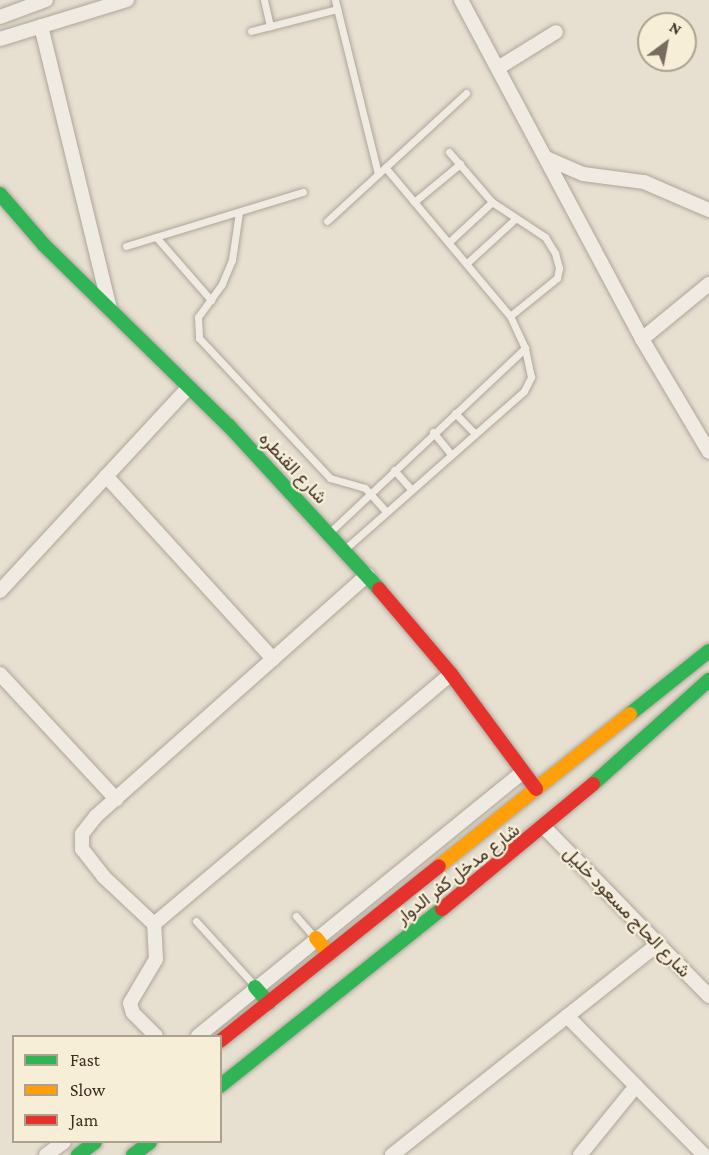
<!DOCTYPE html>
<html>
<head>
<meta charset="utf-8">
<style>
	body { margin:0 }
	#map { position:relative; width:709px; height:1155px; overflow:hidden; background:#e7e0d1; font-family:"Crimson Pro",Vazirmatn,serif }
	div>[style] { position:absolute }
	.roads { filter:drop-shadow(0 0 2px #ada599) drop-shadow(0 0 2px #ada599) }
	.lane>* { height:7px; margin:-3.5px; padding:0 3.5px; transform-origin:3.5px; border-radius:3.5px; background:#efebe3 }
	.street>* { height:14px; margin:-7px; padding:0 7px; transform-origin:7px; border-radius:7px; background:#efebe3 }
	.fast>* { height:14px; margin:-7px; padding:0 7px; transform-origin:7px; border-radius:7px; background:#30b455 }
	.slow>* { height:14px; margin:-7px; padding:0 7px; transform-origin:7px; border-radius:7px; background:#ff9f0a }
	.jam>* { height:14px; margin:-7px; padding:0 7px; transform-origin:7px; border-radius:7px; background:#e5322d }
	span { translate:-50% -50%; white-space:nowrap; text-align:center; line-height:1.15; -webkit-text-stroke:4.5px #f7eed8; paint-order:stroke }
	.street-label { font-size:18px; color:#3d2e20 }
	.legend { position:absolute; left:12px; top:1035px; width:210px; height:108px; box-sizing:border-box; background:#f7eed8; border:2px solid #ada18e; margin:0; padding:8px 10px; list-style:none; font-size:18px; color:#3d2e20 }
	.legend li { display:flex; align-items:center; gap:12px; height:30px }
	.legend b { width:30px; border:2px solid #ada18e }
	.north { position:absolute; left:637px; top:12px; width:60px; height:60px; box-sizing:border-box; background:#f7eed8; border:2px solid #ada18e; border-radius:50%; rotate:32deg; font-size:16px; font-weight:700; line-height:24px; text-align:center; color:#3d2e20 }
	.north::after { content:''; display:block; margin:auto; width:21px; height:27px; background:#786c5e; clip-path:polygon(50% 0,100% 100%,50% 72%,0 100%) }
</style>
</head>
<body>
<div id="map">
	<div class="roads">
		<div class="lane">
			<div style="left:264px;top:0;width:27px;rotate:77deg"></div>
			<div style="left:335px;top:0;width:179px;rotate:76.1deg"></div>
			<div style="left:251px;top:31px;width:89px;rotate:-14.3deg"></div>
			<div style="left:449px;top:152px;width:66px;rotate:49.3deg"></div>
			<div style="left:492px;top:202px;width:64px;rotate:33.4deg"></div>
			<div style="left:545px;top:237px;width:19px;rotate:58deg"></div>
			<div style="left:555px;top:253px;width:16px;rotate:75deg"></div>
			<div style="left:559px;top:268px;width:10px;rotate:101deg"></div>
			<div style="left:557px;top:278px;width:60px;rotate:141deg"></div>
			<div style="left:414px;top:202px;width:60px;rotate:-39.6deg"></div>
			<div style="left:239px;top:212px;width:49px;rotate:98.3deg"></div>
			<div style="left:232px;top:260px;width:26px;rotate:113deg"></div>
			<div style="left:222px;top:284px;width:41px;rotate:126deg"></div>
			<div style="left:198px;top:317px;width:21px;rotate:87deg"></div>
			<div style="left:199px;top:338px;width:192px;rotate:46.9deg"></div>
			<div style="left:330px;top:478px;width:36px;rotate:16deg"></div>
			<div style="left:365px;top:488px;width:31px;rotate:48deg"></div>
			<div style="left:327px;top:221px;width:189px;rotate:-42.6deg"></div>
			<div style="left:156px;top:237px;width:84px;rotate:48.9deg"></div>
			<div style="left:449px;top:242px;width:59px;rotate:-42.9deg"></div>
			<div style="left:126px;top:246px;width:185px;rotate:-17deg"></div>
			<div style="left:467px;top:263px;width:64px;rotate:-42.5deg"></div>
			<div style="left:455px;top:413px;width:28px;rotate:46deg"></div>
			<div style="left:433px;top:432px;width:27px;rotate:51deg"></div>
			<div style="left:394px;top:470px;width:25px;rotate:48deg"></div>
			<div style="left:331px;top:531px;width:267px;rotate:-43.3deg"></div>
			<div style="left:346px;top:548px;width:237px;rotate:-41.4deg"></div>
			<div style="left:524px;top:391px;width:16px;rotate:-63deg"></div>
			<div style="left:531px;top:377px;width:30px;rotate:-102deg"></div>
			<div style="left:525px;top:348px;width:35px;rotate:-115deg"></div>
			<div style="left:510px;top:316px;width:194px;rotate:-130deg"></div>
			<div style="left:296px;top:916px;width:28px;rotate:49deg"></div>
			<div style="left:196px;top:921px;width:88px;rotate:47.8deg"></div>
		</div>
		<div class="street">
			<div style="left:461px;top:0;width:384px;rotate:61.9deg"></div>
			<div style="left:642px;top:339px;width:131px;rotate:59.3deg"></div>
			<div style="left:0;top:17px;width:49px;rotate:-20.3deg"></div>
			<div style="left:41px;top:26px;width:291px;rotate:76.3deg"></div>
			<div style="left:0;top:39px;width:133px;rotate:-17.1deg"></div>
			<div style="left:498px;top:68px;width:68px;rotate:-31.8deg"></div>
			<div style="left:546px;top:158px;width:40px;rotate:23.4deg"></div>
			<div style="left:583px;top:174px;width:62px;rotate:7.5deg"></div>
			<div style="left:644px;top:182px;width:71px;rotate:23.3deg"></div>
			<div style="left:642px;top:339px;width:87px;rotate:-39.4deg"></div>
			<div style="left:106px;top:476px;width:248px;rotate:47.6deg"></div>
			<div style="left:0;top:591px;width:278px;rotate:-47.2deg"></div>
			<div style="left:0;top:674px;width:171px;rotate:47.1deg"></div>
			<div style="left:545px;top:828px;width:235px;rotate:45.7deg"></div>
			<div style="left:154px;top:924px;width:388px;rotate:-40.1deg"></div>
			<div style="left:567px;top:1016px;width:195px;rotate:45.4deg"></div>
			<div style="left:156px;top:1036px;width:33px;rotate:-135deg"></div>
			<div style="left:133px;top:1013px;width:10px;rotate:-107deg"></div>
			<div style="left:130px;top:1003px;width:51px;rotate:-59.4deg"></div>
			<div style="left:156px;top:959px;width:35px;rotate:-93deg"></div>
			<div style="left:154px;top:924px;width:69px;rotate:-136.8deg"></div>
			<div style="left:104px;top:877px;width:36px;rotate:-128deg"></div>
			<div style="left:82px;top:849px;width:15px;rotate:-90deg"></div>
			<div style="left:82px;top:834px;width:23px;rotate:-52deg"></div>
			<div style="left:96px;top:816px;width:363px;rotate:-41.6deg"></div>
			<div style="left:198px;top:1036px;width:417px;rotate:-39.1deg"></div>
			<div style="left:46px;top:1155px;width:22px;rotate:-36deg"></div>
			<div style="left:392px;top:1155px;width:340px;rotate:-38.4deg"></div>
			<div style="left:580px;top:1155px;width:89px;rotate:-50.9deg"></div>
		</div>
		<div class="fast">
			<div style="left:0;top:194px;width:67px;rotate:49.2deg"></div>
			<div style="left:44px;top:245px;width:259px;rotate:44.4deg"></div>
			<div style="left:229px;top:426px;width:222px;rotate:47.4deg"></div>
			<div style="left:630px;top:714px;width:101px;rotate:-38.6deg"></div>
			<div style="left:593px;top:784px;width:156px;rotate:-41.9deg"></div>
			<div style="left:255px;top:987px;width:21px;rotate:49deg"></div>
			<div style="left:220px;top:1086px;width:284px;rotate:-38.6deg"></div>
			<div style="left:78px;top:1155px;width:21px;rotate:-37deg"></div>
			<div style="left:133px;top:1155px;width:21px;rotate:-37deg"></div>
		</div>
		<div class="slow">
			<div style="left:439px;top:866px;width:244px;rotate:-38.5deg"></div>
			<div style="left:316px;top:938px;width:21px;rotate:51deg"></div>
		</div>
		<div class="jam">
			<div style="left:379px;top:589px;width:111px;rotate:49.7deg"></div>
			<div style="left:451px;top:674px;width:143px;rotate:53.5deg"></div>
			<div style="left:442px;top:909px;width:196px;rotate:-39.6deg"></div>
			<div style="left:220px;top:1041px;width:280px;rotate:-38.6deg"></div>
		</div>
	</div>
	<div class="street-label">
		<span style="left:293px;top:468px;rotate:47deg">شارع القنطره</span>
		<span style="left:458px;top:874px;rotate:-38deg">شارع مدخل كفر الدوار</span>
		<span style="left:627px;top:912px;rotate:46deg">شارع الحاج مسعود خليل</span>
	</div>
	<ul class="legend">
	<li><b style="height:8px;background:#30b455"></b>Fast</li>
	<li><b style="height:8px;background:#ff9f0a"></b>Slow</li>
	<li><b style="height:8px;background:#e5322d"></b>Jam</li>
	</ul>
	<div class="north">N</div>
</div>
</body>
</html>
